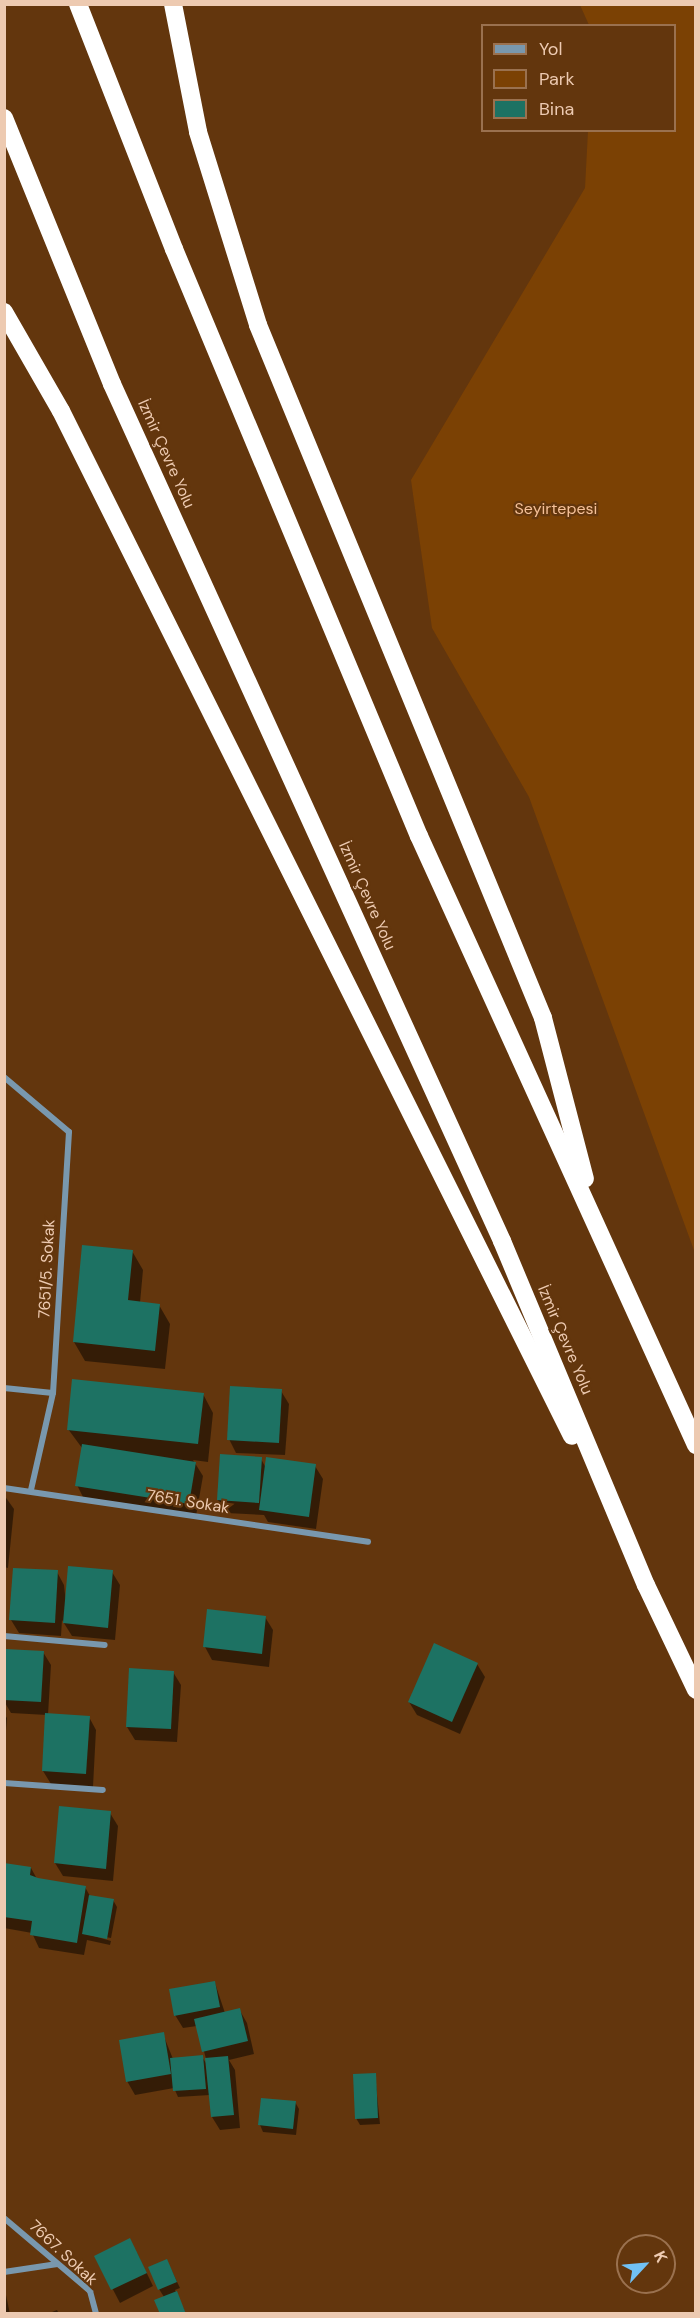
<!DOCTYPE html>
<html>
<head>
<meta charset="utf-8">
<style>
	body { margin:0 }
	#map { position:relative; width:700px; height:2318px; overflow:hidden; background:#63360d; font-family:"DM Sans",sans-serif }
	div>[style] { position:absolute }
	.green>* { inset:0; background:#7b4104 }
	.shadow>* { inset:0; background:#0007 }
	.building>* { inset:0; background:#1d7263 }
	.street>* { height:6px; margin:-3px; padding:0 3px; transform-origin:3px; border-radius:3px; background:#7998ae }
	.highway>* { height:18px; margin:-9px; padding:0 9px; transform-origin:9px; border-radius:9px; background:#fff }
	span { translate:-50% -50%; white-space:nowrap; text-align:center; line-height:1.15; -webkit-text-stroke:4.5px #63360d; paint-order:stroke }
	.street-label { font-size:16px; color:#edcab1 }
	.park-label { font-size:16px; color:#f5c098 }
	.frame { position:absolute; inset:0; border:6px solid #edcab1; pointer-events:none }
	.legend { position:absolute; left:481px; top:24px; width:195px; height:108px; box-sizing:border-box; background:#63360d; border:2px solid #9a714f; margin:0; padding:8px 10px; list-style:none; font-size:18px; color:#edcab1 }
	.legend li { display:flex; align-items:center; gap:12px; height:30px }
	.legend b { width:30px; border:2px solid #9a714f }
	.north { position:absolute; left:616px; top:2234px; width:60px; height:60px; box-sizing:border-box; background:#63360d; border:2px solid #9a714f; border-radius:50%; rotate:64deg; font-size:16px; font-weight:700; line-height:24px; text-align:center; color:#edcab1 }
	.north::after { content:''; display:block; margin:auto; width:21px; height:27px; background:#71c1f4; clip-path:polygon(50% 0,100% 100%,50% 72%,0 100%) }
</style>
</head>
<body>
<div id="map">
	<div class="green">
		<div style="clip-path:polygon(580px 5px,695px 5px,695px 1253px,529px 797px,432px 628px,411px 480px,585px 188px,588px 131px,674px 130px,674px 26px,589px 25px)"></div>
	</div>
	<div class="shadow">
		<div style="clip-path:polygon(132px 1251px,143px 1270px,140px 1303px,159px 1305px,170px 1324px,165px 1369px,85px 1361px,74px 1342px)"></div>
		<div style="clip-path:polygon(281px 1391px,289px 1404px,285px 1455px,236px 1453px,229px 1439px)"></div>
		<div style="clip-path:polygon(203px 1394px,213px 1413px,208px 1462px,193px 1460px,203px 1476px,196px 1516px,84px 1499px,77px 1485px,82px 1448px,68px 1429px)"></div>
		<div style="clip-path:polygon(261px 1459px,266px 1468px,315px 1466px,323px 1479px,316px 1529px,268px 1522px,264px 1515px,226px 1513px,218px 1500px)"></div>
		<div style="clip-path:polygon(4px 1495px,14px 1509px,8px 1568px,4px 1567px)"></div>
		<div style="clip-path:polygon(57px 1572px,64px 1585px,66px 1603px,112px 1572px,120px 1585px,115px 1640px,72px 1636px,62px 1620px,61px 1636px,19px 1633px,11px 1620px)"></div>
		<div style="clip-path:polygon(265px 1617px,273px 1630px,269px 1667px,212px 1660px,205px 1647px)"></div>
		<div style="clip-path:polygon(43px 1652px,51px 1665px,48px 1715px,89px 1717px,96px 1730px,93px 1787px,51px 1784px,43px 1771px,47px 1715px,11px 1713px,4px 1701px,4px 1681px)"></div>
		<div style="clip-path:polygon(477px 1664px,485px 1677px,460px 1734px,417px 1715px,409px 1702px)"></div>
		<div style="clip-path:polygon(173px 1672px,181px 1685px,177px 1742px,135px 1740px,127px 1727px)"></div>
		<div style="clip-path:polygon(4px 1714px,7px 1718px,4px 1755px)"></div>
		<div style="clip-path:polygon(110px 1813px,118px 1826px,113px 1881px,63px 1876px,55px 1863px)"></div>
		<div style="clip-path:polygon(4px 1864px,31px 1868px,37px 1879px,85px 1887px,90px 1896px,113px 1900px,117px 1907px,111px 1938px,87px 1934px,111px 1941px,110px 1945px,87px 1940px,84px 1955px,39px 1948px,32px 1933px,4px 1928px)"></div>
		<div style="clip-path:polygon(215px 1983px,225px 2013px,239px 2009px,247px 2023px,254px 2054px,229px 2060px,235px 2070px,240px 2128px,220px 2130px,212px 2117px,210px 2095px,178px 2097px,174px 2088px,135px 2095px,127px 2081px,163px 2034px,173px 2059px,202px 2057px,208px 2066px,197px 2026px,183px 2028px,175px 2015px)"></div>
		<div style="clip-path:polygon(375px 2075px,380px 2124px,360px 2125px,356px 2118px)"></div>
		<div style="clip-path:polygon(295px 2102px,299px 2109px,296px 2135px,263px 2132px,260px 2125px)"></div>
		<div style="clip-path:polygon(137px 2253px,153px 2286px,120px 2303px,96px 2257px)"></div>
		<div style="clip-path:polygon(170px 2267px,180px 2288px,175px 2290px,186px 2314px,162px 2314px,164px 2297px,159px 2289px)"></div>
		<div style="clip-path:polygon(4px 2293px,6px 2295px,10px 2314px,4px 2314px)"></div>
		<div style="clip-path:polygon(57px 2310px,59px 2314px,47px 2314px)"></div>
	</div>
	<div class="building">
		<div style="clip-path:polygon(82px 1245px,133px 1250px,128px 1300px,160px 1304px,155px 1351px,73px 1342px)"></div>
		<div style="clip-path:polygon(72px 1379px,204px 1393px,198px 1444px,67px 1430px)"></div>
		<div style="clip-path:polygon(230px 1386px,282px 1389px,279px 1443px,227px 1440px)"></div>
		<div style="clip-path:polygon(82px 1444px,196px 1462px,189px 1504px,75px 1486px)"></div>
		<div style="clip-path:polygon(220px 1454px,262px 1457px,259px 1503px,217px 1500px)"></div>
		<div style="clip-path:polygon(266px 1457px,316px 1464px,309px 1517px,259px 1510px)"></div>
		<div style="clip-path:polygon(68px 1566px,113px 1570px,108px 1628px,63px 1623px)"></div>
		<div style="clip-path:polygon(13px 1568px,58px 1570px,55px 1623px,9px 1620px)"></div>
		<div style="clip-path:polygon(207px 1609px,266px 1616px,262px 1654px,203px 1647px)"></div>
		<div style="clip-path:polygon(434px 1643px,478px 1663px,452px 1722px,408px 1702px)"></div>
		<div style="clip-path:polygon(5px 1649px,44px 1651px,41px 1702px,4px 1700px)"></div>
		<div style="clip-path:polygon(129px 1668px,174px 1671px,171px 1729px,126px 1727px)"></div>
		<div style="clip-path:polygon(45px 1713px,90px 1716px,86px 1774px,42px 1771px)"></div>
		<div style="clip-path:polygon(59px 1806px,111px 1811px,106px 1869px,54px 1863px)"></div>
		<div style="clip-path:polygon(4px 1863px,31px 1867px,30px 1875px,38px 1878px,86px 1886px,77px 1943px,30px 1935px,32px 1921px,4px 1917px)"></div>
		<div style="clip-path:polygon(89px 1895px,114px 1899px,107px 1939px,82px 1934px)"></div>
		<div style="clip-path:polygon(215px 1981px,220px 2007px,174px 2016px,169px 1989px)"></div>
		<div style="clip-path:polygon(240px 2008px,248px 2041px,202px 2052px,194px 2019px)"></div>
		<div style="clip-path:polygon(164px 2032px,171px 2074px,126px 2082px,119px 2040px)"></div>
		<div style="clip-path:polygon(203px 2055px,206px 2089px,173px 2091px,170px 2058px)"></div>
		<div style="clip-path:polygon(228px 2056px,234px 2115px,211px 2117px,205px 2058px)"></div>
		<div style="clip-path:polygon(376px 2073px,378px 2118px,355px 2119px,353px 2074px)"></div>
		<div style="clip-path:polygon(261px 2098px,296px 2101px,293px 2129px,258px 2125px)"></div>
		<div style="clip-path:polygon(130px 2238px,147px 2273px,111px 2290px,94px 2256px)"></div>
		<div style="clip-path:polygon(167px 2259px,177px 2282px,158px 2290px,148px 2267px)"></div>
		<div style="clip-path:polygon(177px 2291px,186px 2314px,160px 2314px,154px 2300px)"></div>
	</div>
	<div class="street">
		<div style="left:4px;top:1077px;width:85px;rotate:40.2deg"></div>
		<div style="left:69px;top:1132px;width:261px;rotate:93.5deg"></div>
		<div style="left:53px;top:1393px;width:99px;rotate:102.8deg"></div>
		<div style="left:4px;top:1388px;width:49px;rotate:5.8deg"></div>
		<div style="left:4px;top:1488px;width:368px;rotate:8.4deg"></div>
		<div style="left:4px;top:1636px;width:101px;rotate:5.1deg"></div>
		<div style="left:4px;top:1783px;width:99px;rotate:4deg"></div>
		<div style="left:4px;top:2218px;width:113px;rotate:40.3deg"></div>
		<div style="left:90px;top:2291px;width:24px;rotate:75deg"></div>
		<div style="left:4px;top:2272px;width:54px;rotate:-8.6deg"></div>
	</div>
	<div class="highway">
		<div style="left:78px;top:4px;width:263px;rotate:68.6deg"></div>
		<div style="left:174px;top:249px;width:636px;rotate:67.35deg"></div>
		<div style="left:419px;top:836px;width:669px;rotate:65.54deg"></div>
		<div style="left:173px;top:4px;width:130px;rotate:78.9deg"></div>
		<div style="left:198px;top:132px;width:202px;rotate:72.7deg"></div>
		<div style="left:258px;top:325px;width:749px;rotate:67.64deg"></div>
		<div style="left:543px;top:1018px;width:166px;rotate:75.4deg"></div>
		<div style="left:4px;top:118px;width:287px;rotate:67.9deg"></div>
		<div style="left:112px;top:384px;width:942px;rotate:65.53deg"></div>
		<div style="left:502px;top:1241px;width:373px;rotate:67.3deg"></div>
		<div style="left:646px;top:1585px;width:116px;rotate:64.5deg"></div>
		<div style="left:4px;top:312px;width:114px;rotate:60.1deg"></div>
		<div style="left:61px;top:411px;width:1145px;rotate:63.5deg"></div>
	</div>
	<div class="street-label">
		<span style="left:166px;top:454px;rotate:66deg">İzmir Çevre Yolu</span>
		<span style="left:367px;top:896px;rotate:66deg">İzmir Çevre Yolu</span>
		<span style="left:47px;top:1269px;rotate:-87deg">7651/5. Sokak</span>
		<span style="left:565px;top:1340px;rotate:67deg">İzmir Çevre Yolu</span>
		<span style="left:188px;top:1502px;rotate:9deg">7651. Sokak</span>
		<span style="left:63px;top:2253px;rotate:43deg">7667. Sokak</span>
	</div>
	<div class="park-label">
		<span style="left:556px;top:509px">Seyirtepesi</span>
	</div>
	<div class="frame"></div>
	<ul class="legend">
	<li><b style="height:8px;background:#7998ae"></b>Yol</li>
	<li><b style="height:16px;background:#7b4104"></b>Park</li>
	<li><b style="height:16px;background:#1d7263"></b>Bina</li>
	</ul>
	<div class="north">K</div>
</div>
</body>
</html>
